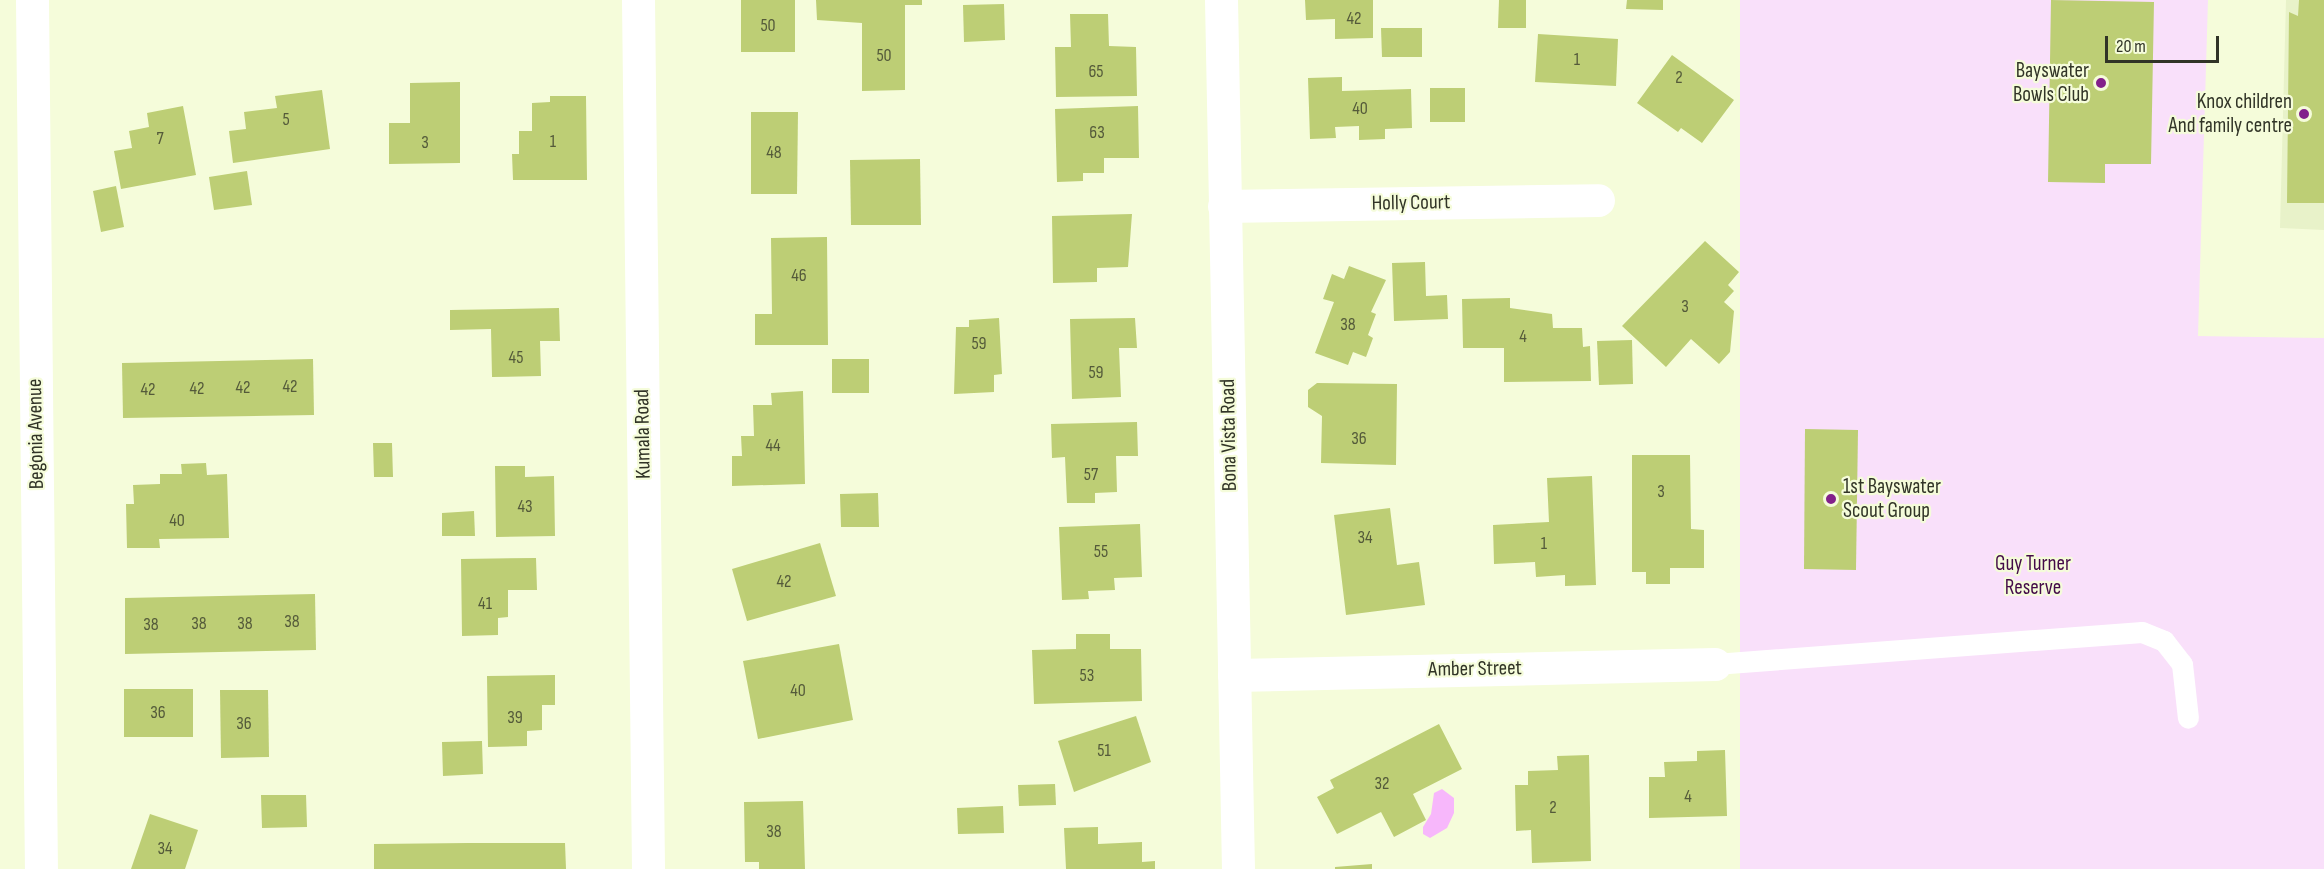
<!DOCTYPE html>
<html>
<head>
<meta charset="utf-8">
<style>
	body { margin:0 }
	#map { position:relative; width:2324px; height:869px; overflow:hidden; background:#f5fcda; font-family:"Sofia Sans Condensed",sans-serif }
	div>[style] { position:absolute }
	.built>* { inset:0; background:#e8f2c9 }
	.green>* { inset:0; background:#f9e0fa }
	.water>* { inset:0; background:#f7b7fb }
	.building>* { inset:0; background:#bdce75 }
	.lane>* { height:21px; margin:-10.5px; padding:0 10.5px; transform-origin:10.5px; border-radius:10.5px; background:#fff }
	.street>* { height:33px; margin:-16.5px; padding:0 16.5px; transform-origin:16.5px; border-radius:16.5px; background:#fff }
	.dots>* { width:16px; height:16px; translate:-50% -50%; box-sizing:border-box; border:3px solid #f5fcda; border-radius:50% }
	span { translate:-50% -50%; white-space:nowrap; text-align:center; line-height:1.15; -webkit-text-stroke:4.5px #f5fcda; paint-order:stroke }
	.number-label { font-size:18px; color:#545a3a }
	.number-label span { -webkit-text-stroke-width:0 }
	.poi-label { font-size:21px; color:#313427 }
	.right { translate:-100% -50%; text-align:right }
	.left { translate:0 -50%; text-align:left }
	.street-label { font-size:21px; color:#313427 }
	.park-label { font-size:21px; color:#440b49 }
	.scale { position:absolute; left:2105px; top:36px; width:114px; height:27px; box-sizing:border-box; border:3px solid #313427; border-top:0; padding-left:8px; font-size:18px; line-height:21px; white-space:nowrap; color:#313427; -webkit-text-stroke:4px #f5fcda; paint-order:stroke }
</style>
</head>
<body>
<div id="map">
	<div class="built">
		<div style="clip-path:polygon(2286px 0,2324px 0,2324px 230px,2280px 228px)"></div>
	</div>
	<div class="green">
		<div style="clip-path:polygon(1740px 0,2208px 0,2198px 336px,2324px 338px,2324px 869px,1740px 869px)"></div>
	</div>
	<div class="water">
		<div style="clip-path:polygon(1442px 789px,1454px 798px,1454px 813px,1447px 828px,1430px 838px,1423px 834px,1423px 827px,1431px 814px,1434px 793px)"></div>
	</div>
	<div class="building">
		<div style="clip-path:polygon(741px 0,795px 0,795px 52px,741px 52px)"></div>
		<div style="clip-path:polygon(816px 0,922px 0,922px 5px,905px 5px,905px 90px,862px 91px,862px 23px,817px 20px)"></div>
		<div style="clip-path:polygon(1305px 0,1373px 0,1373px 38px,1335px 39px,1335px 19px,1306px 20px)"></div>
		<div style="clip-path:polygon(1499px 0,1526px 0,1526px 28px,1498px 28px)"></div>
		<div style="clip-path:polygon(1627px 0,1663px 0,1663px 10px,1626px 9px)"></div>
		<div style="clip-path:polygon(2051px 0,2154px 2px,2151px 164px,2105px 164px,2105px 183px,2048px 182px)"></div>
		<div style="clip-path:polygon(2299px 0,2324px 0,2324px 203px,2287px 203px,2289px 12px,2298px 16px)"></div>
		<div style="clip-path:polygon(1004px 4px,1005px 40px,964px 42px,963px 5px)"></div>
		<div style="clip-path:polygon(1070px 14px,1108px 14px,1109px 46px,1136px 47px,1137px 96px,1056px 97px,1055px 47px,1071px 47px)"></div>
		<div style="clip-path:polygon(1381px 28px,1422px 28px,1422px 57px,1382px 57px)"></div>
		<div style="clip-path:polygon(1538px 34px,1618px 39px,1616px 86px,1535px 82px)"></div>
		<div style="clip-path:polygon(1672px 55px,1734px 100px,1702px 143px,1681px 128px,1678px 132px,1637px 103px)"></div>
		<div style="clip-path:polygon(1342px 77px,1342px 91px,1411px 89px,1412px 128px,1385px 129px,1385px 139px,1359px 140px,1359px 126px,1335px 127px,1336px 138px,1310px 139px,1308px 78px)"></div>
		<div style="clip-path:polygon(460px 82px,460px 163px,389px 164px,389px 123px,410px 123px,410px 83px)"></div>
		<div style="clip-path:polygon(1430px 88px,1465px 88px,1465px 122px,1430px 122px)"></div>
		<div style="clip-path:polygon(322px 90px,330px 149px,233px 163px,229px 131px,246px 129px,244px 112px,277px 108px,275px 96px)"></div>
		<div style="clip-path:polygon(550px 96px,586px 96px,587px 180px,513px 180px,512px 154px,519px 154px,519px 131px,532px 131px,532px 103px,550px 102px)"></div>
		<div style="clip-path:polygon(183px 106px,196px 175px,121px 189px,114px 151px,132px 148px,129px 131px,149px 127px,147px 113px)"></div>
		<div style="clip-path:polygon(1138px 106px,1139px 158px,1104px 158px,1104px 173px,1083px 173px,1083px 181px,1057px 182px,1055px 109px)"></div>
		<div style="clip-path:polygon(751px 112px,798px 112px,797px 194px,751px 194px)"></div>
		<div style="clip-path:polygon(920px 159px,921px 225px,851px 225px,850px 160px)"></div>
		<div style="clip-path:polygon(247px 171px,252px 205px,214px 210px,209px 177px)"></div>
		<div style="clip-path:polygon(116px 186px,124px 227px,101px 232px,93px 191px)"></div>
		<div style="clip-path:polygon(1132px 214px,1128px 267px,1097px 268px,1097px 282px,1053px 283px,1052px 216px)"></div>
		<div style="clip-path:polygon(827px 237px,828px 345px,755px 345px,755px 314px,772px 314px,771px 238px)"></div>
		<div style="clip-path:polygon(1705px 241px,1739px 272px,1728px 285px,1734px 291px,1724px 302px,1734px 311px,1730px 352px,1719px 364px,1691px 339px,1666px 367px,1622px 326px)"></div>
		<div style="clip-path:polygon(1425px 262px,1426px 296px,1447px 295px,1448px 319px,1394px 321px,1392px 263px)"></div>
		<div style="clip-path:polygon(1349px 266px,1386px 280px,1371px 312px,1376px 314px,1368px 335px,1373px 338px,1366px 357px,1353px 352px,1348px 365px,1315px 353px,1334px 302px,1323px 299px,1332px 274px,1344px 279px)"></div>
		<div style="clip-path:polygon(1510px 298px,1510px 308px,1552px 314px,1553px 328px,1582px 328px,1583px 347px,1590px 346px,1591px 381px,1504px 382px,1504px 348px,1463px 348px,1462px 299px)"></div>
		<div style="clip-path:polygon(559px 308px,560px 341px,540px 341px,541px 376px,492px 377px,491px 329px,450px 330px,450px 310px)"></div>
		<div style="clip-path:polygon(999px 318px,1002px 374px,994px 375px,994px 392px,954px 394px,956px 327px,969px 327px,969px 320px)"></div>
		<div style="clip-path:polygon(1135px 318px,1137px 348px,1119px 348px,1121px 397px,1072px 399px,1070px 319px)"></div>
		<div style="clip-path:polygon(1632px 340px,1633px 384px,1599px 385px,1597px 341px)"></div>
		<div style="clip-path:polygon(313px 359px,314px 415px,123px 418px,122px 363px)"></div>
		<div style="clip-path:polygon(832px 359px,869px 359px,869px 393px,832px 393px)"></div>
		<div style="clip-path:polygon(1317px 383px,1397px 384px,1396px 465px,1321px 463px,1322px 416px,1308px 407px,1308px 390px)"></div>
		<div style="clip-path:polygon(803px 391px,805px 484px,732px 486px,732px 456px,742px 456px,741px 436px,754px 436px,753px 405px,772px 405px,771px 393px)"></div>
		<div style="clip-path:polygon(1137px 422px,1138px 456px,1116px 456px,1117px 492px,1095px 493px,1095px 503px,1067px 503px,1065px 457px,1052px 458px,1051px 424px)"></div>
		<div style="clip-path:polygon(1805px 429px,1858px 430px,1856px 570px,1804px 569px)"></div>
		<div style="clip-path:polygon(373px 443px,392px 443px,393px 477px,374px 477px)"></div>
		<div style="clip-path:polygon(1632px 455px,1690px 455px,1691px 529px,1704px 530px,1704px 568px,1670px 568px,1670px 584px,1646px 584px,1646px 572px,1632px 572px)"></div>
		<div style="clip-path:polygon(206px 463px,207px 475px,227px 474px,229px 538px,159px 539px,160px 548px,127px 548px,126px 504px,134px 504px,133px 485px,160px 484px,160px 474px,182px 474px,181px 464px)"></div>
		<div style="clip-path:polygon(495px 466px,525px 466px,525px 477px,554px 476px,555px 536px,496px 537px)"></div>
		<div style="clip-path:polygon(1592px 476px,1596px 585px,1565px 586px,1565px 575px,1536px 577px,1535px 562px,1494px 564px,1493px 525px,1549px 522px,1547px 478px)"></div>
		<div style="clip-path:polygon(878px 493px,879px 527px,841px 527px,840px 494px)"></div>
		<div style="clip-path:polygon(1390px 508px,1397px 565px,1419px 562px,1425px 605px,1346px 615px,1334px 515px)"></div>
		<div style="clip-path:polygon(474px 511px,475px 536px,442px 536px,442px 513px)"></div>
		<div style="clip-path:polygon(1140px 524px,1142px 577px,1114px 578px,1115px 590px,1088px 591px,1089px 599px,1062px 600px,1059px 527px)"></div>
		<div style="clip-path:polygon(820px 543px,836px 596px,747px 621px,732px 569px)"></div>
		<div style="clip-path:polygon(536px 558px,537px 590px,508px 590px,508px 617px,498px 618px,498px 635px,462px 636px,461px 559px)"></div>
		<div style="clip-path:polygon(315px 594px,316px 650px,125px 654px,125px 598px)"></div>
		<div style="clip-path:polygon(1076px 634px,1110px 634px,1110px 649px,1141px 649px,1142px 701px,1034px 704px,1032px 650px,1076px 649px)"></div>
		<div style="clip-path:polygon(839px 644px,853px 720px,758px 739px,743px 661px)"></div>
		<div style="clip-path:polygon(555px 675px,555px 705px,542px 705px,542px 730px,527px 731px,527px 746px,488px 747px,487px 676px)"></div>
		<div style="clip-path:polygon(124px 689px,193px 689px,193px 737px,124px 737px)"></div>
		<div style="clip-path:polygon(220px 690px,268px 690px,269px 757px,221px 758px)"></div>
		<div style="clip-path:polygon(1136px 716px,1151px 762px,1074px 792px,1058px 741px)"></div>
		<div style="clip-path:polygon(1439px 724px,1462px 769px,1413px 794px,1426px 820px,1394px 837px,1381px 812px,1337px 834px,1317px 797px,1334px 788px,1330px 780px)"></div>
		<div style="clip-path:polygon(482px 741px,483px 774px,443px 776px,442px 742px)"></div>
		<div style="clip-path:polygon(1725px 750px,1727px 816px,1649px 818px,1649px 777px,1665px 777px,1664px 762px,1697px 761px,1697px 751px)"></div>
		<div style="clip-path:polygon(1589px 755px,1591px 861px,1532px 863px,1531px 830px,1516px 831px,1515px 785px,1528px 785px,1528px 771px,1558px 770px,1557px 756px)"></div>
		<div style="clip-path:polygon(1055px 784px,1056px 805px,1019px 806px,1018px 785px)"></div>
		<div style="clip-path:polygon(261px 795px,306px 795px,307px 827px,262px 828px)"></div>
		<div style="clip-path:polygon(803px 801px,805px 869px,759px 869px,759px 862px,745px 862px,744px 802px)"></div>
		<div style="clip-path:polygon(1003px 806px,1004px 833px,958px 834px,957px 808px)"></div>
		<div style="clip-path:polygon(150px 814px,198px 830px,185px 869px,131px 869px)"></div>
		<div style="clip-path:polygon(1098px 827px,1098px 844px,1142px 842px,1142px 862px,1155px 861px,1155px 869px,1066px 869px,1064px 828px)"></div>
		<div style="clip-path:polygon(468px 843px,565px 843px,566px 869px,374px 869px,374px 844px)"></div>
		<div style="clip-path:polygon(1372px 864px,1372px 869px,1335px 869px,1335px 867px)"></div>
	</div>
	<div class="lane">
		<div style="left:1715px;top:664px;width:428px;rotate:-4.3deg"></div>
		<div style="left:2142px;top:632px;width:24px;rotate:22deg"></div>
		<div style="left:2164px;top:641px;width:29px;rotate:52deg"></div>
		<div style="left:2182px;top:664px;width:54px;rotate:83.7deg"></div>
	</div>
	<div class="street">
		<div style="left:32px;top:0;width:869px;rotate:89.41deg"></div>
		<div style="left:638px;top:0;width:869px;rotate:89.34deg"></div>
		<div style="left:1221px;top:0;width:869px;rotate:88.88deg"></div>
		<div style="left:1224px;top:206px;width:374px;rotate:-0.9deg"></div>
		<div style="left:1234px;top:675px;width:481px;rotate:-1.3deg"></div>
	</div>
	<div class="dots">
		<div style="left:2101px;top:83px;background:#83218b"></div>
		<div style="left:2304px;top:114px;background:#83218b"></div>
		<div style="left:1831px;top:499px;background:#83218b"></div>
	</div>
	<div class="number-label">
		<span style="left:1354px;top:19px">42</span>
		<span style="left:768px;top:26px">50</span>
		<span style="left:884px;top:56px">50</span>
		<span style="left:1577px;top:60px">1</span>
		<span style="left:1096px;top:72px">65</span>
		<span style="left:1679px;top:78px">2</span>
		<span style="left:1360px;top:109px">40</span>
		<span style="left:286px;top:120px">5</span>
		<span style="left:1097px;top:133px">63</span>
		<span style="left:160px;top:139px">7</span>
		<span style="left:553px;top:142px">1</span>
		<span style="left:425px;top:143px">3</span>
		<span style="left:774px;top:153px">48</span>
		<span style="left:799px;top:276px">46</span>
		<span style="left:1685px;top:307px">3</span>
		<span style="left:1348px;top:325px">38</span>
		<span style="left:1523px;top:337px">4</span>
		<span style="left:979px;top:344px">59</span>
		<span style="left:516px;top:358px">45</span>
		<span style="left:1096px;top:373px">59</span>
		<span style="left:290px;top:387px">42</span>
		<span style="left:243px;top:388px">42</span>
		<span style="left:197px;top:389px">42</span>
		<span style="left:148px;top:390px">42</span>
		<span style="left:1359px;top:439px">36</span>
		<span style="left:773px;top:446px">44</span>
		<span style="left:1091px;top:475px">57</span>
		<span style="left:1661px;top:492px">3</span>
		<span style="left:525px;top:507px">43</span>
		<span style="left:177px;top:521px">40</span>
		<span style="left:1365px;top:538px">34</span>
		<span style="left:1544px;top:544px">1</span>
		<span style="left:1101px;top:552px">55</span>
		<span style="left:784px;top:582px">42</span>
		<span style="left:485px;top:604px">41</span>
		<span style="left:292px;top:622px">38</span>
		<span style="left:199px;top:624px">38</span>
		<span style="left:245px;top:624px">38</span>
		<span style="left:151px;top:625px">38</span>
		<span style="left:1087px;top:676px">53</span>
		<span style="left:798px;top:691px">40</span>
		<span style="left:158px;top:713px">36</span>
		<span style="left:515px;top:718px">39</span>
		<span style="left:244px;top:724px">36</span>
		<span style="left:1104px;top:751px">51</span>
		<span style="left:1382px;top:784px">32</span>
		<span style="left:1688px;top:797px">4</span>
		<span style="left:1553px;top:808px">2</span>
		<span style="left:774px;top:832px">38</span>
		<span style="left:165px;top:849px">34</span>
	</div>
	<div class="poi-label">
		<span class="right" style="left:2089px;top:83px">Bayswater<br>Bowls Club</span>
		<span class="right" style="left:2292px;top:114px">Knox children<br>And family centre</span>
		<span class="left" style="left:1843px;top:499px">1st Bayswater<br>Scout Group</span>
	</div>
	<div class="street-label">
		<span style="left:1411px;top:203px;rotate:-1deg">Holly Court</span>
		<span style="left:36px;top:434px;rotate:-91deg">Begonia Avenue</span>
		<span style="left:643px;top:434px;rotate:-91deg">Kumala Road</span>
		<span style="left:1229px;top:435px;rotate:-91deg">Bona Vista Road</span>
		<span style="left:1475px;top:669px;rotate:-1deg">Amber Street</span>
	</div>
	<div class="park-label">
		<span style="left:2033px;top:576px">Guy Turner<br>Reserve</span>
	</div>
	<div class="scale">20 m</div>
</div>
</body>
</html>
